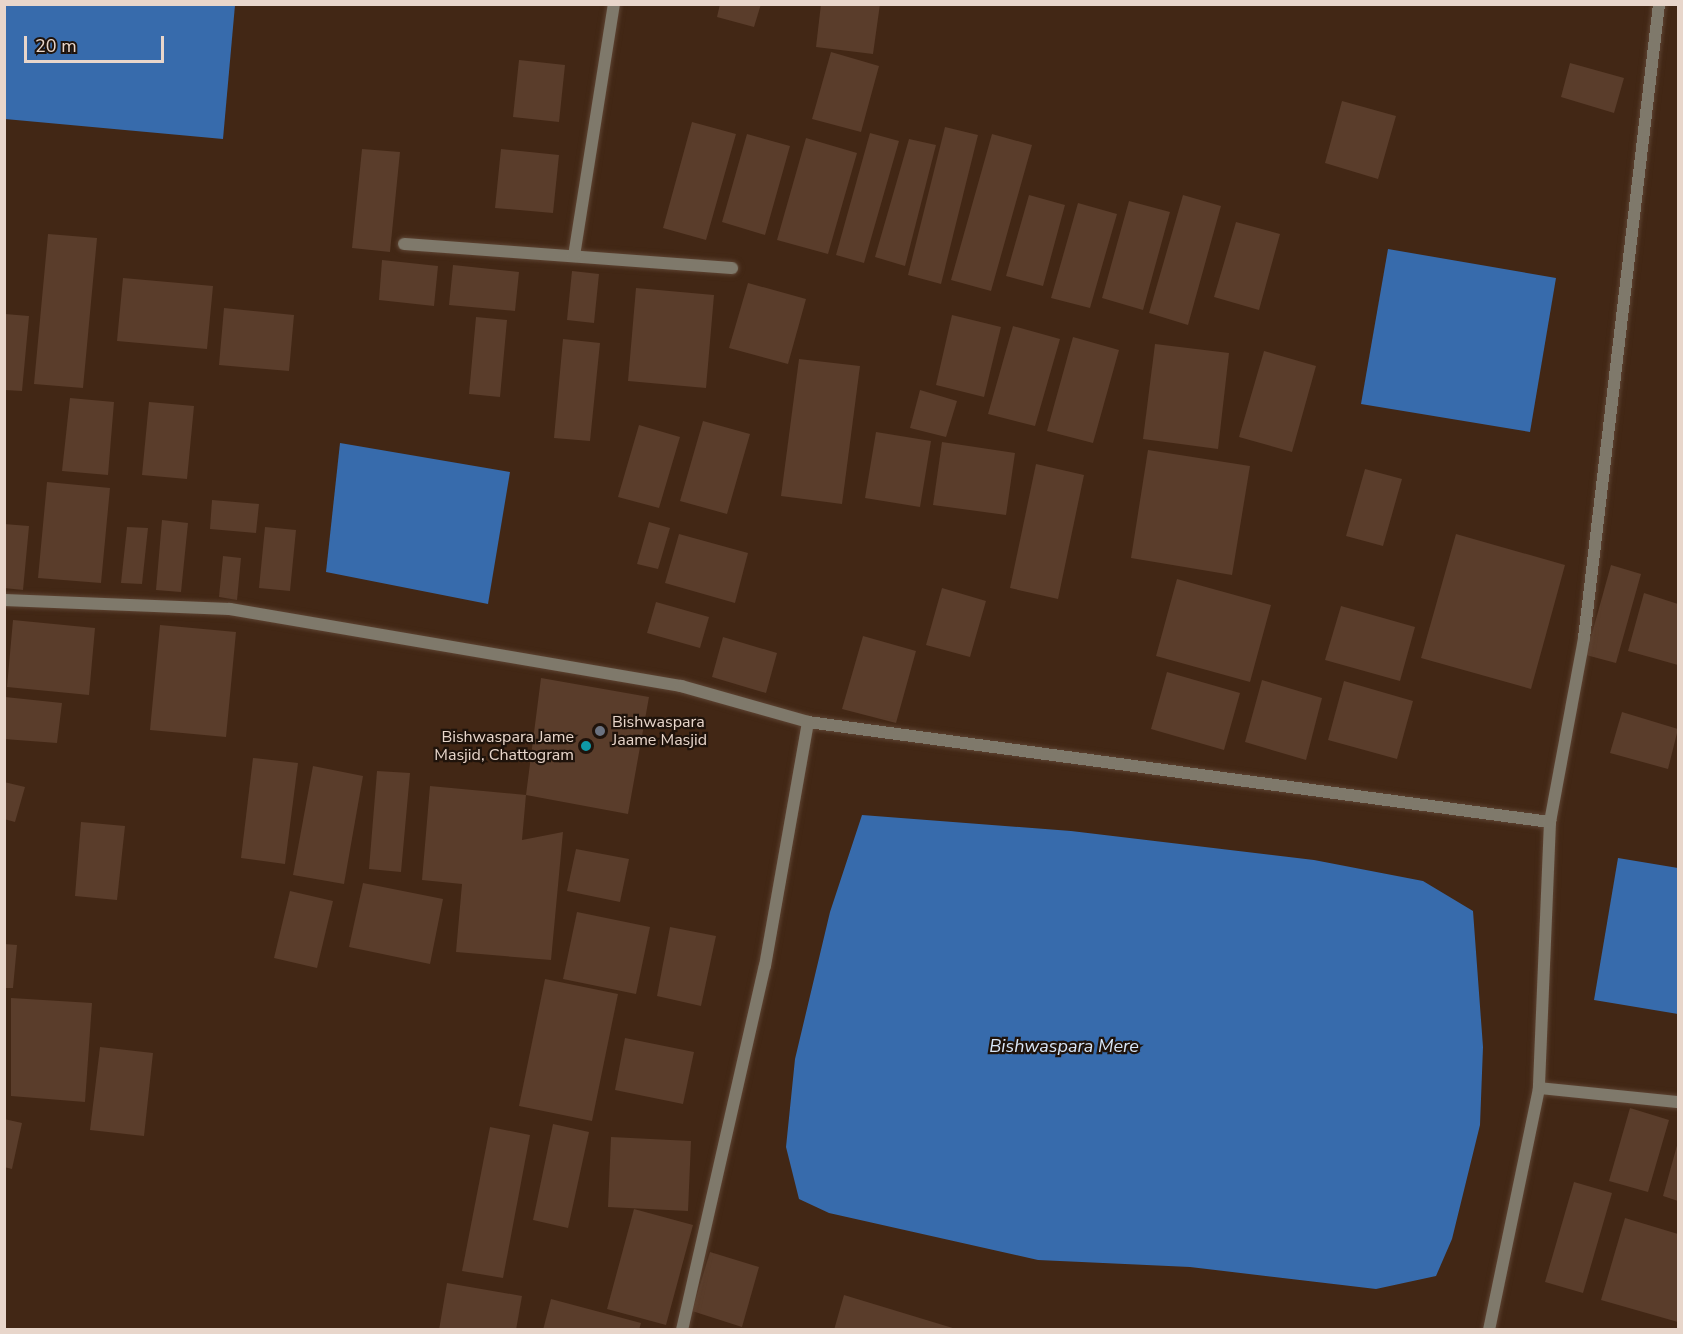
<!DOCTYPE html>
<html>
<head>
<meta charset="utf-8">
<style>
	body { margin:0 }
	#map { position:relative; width:1683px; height:1334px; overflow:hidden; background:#422715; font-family:"Nunito Sans",sans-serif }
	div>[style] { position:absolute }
	.water>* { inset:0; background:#376bac }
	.building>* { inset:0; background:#5a3d2b }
	.roads { filter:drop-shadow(0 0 2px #5d4332) drop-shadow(0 0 2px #5d4332) }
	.street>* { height:12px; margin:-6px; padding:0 6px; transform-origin:6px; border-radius:6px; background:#7f796b }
	.dots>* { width:16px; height:16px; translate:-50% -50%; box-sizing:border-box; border:3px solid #1f130b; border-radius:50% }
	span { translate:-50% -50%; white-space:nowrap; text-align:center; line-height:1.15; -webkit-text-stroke:4.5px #1f130b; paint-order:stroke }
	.poi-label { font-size:16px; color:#e8d6cb }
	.left { translate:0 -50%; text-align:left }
	.right { translate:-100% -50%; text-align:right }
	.water-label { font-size:18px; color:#d8e6f8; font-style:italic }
	.frame { position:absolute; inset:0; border:6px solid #e8d6cb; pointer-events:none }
	.scale { position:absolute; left:24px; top:36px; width:140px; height:27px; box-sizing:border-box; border:3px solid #e8d6cb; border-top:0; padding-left:8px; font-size:18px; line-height:21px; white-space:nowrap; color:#e8d6cb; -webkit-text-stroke:4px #1f130b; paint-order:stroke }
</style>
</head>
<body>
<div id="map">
	<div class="water">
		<div style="clip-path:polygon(4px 5px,235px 5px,223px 139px,5px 119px)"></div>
		<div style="clip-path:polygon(1388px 249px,1556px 278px,1530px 432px,1361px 404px)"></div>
		<div style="clip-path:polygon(340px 443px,510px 472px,488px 604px,326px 572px)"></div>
		<div style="clip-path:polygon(862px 815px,1071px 831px,1314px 860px,1423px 881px,1473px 911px,1483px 1047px,1480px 1125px,1452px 1239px,1436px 1276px,1376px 1289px,1190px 1267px,1038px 1260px,829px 1213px,799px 1199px,786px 1147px,795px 1059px,830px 912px)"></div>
		<div style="clip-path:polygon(1618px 858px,1678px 868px,1678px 1014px,1594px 1000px)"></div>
	</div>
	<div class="building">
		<div style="clip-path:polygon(720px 4px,761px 4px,754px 27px,717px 17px)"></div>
		<div style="clip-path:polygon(821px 4px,880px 4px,873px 54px,816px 47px)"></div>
		<div style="clip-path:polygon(831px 52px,879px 66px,861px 132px,812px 119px)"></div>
		<div style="clip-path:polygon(519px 60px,565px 65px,559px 122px,513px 117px)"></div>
		<div style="clip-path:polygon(1570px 63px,1624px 78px,1614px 113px,1561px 97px)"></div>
		<div style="clip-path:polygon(1342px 101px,1396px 116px,1378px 179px,1325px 163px)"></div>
		<div style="clip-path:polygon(692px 122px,736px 134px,706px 240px,663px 228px)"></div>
		<div style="clip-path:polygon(945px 127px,978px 135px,941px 284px,908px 275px)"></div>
		<div style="clip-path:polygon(870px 133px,899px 141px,864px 263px,836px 255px)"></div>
		<div style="clip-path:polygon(747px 134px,790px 146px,765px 235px,722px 222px)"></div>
		<div style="clip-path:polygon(992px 134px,1032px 145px,991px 291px,951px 280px)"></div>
		<div style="clip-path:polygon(806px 138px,857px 153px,828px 254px,777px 240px)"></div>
		<div style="clip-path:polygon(909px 139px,936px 145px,905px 266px,875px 257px)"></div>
		<div style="clip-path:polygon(362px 149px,400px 152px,390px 252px,352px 248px)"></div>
		<div style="clip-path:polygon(501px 149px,559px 155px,553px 213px,495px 208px)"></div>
		<div style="clip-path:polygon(1029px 195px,1065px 205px,1043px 286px,1006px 276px)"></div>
		<div style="clip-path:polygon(1183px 195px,1221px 206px,1188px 325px,1149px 313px)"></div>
		<div style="clip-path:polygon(1129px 201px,1170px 212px,1143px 310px,1102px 298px)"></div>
		<div style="clip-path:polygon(1078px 203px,1117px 214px,1090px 308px,1051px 298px)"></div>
		<div style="clip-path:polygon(1236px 222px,1280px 234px,1259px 310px,1214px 297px)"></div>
		<div style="clip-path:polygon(48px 234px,97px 238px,83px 388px,34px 384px)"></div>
		<div style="clip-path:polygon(382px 260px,438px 266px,434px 306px,379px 300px)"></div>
		<div style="clip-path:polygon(453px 265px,519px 272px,515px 311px,449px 305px)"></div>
		<div style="clip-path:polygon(572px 271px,599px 274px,594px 323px,567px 320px)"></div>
		<div style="clip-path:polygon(123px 278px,213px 286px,207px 349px,117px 341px)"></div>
		<div style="clip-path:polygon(748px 283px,806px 299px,788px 364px,729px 348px)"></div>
		<div style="clip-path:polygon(636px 288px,714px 295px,706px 388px,628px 381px)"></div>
		<div style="clip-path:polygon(224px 308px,294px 315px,289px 371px,219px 365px)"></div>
		<div style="clip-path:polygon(5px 314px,29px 316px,22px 391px,5px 390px)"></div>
		<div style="clip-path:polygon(952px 315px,1001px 327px,984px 397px,936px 385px)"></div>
		<div style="clip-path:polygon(476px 317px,507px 320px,500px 397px,469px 394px)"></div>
		<div style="clip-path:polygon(1013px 326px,1060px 339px,1035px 426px,988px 414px)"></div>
		<div style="clip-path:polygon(1073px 337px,1119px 350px,1093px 443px,1047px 431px)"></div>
		<div style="clip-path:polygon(563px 339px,600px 343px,590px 441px,554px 438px)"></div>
		<div style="clip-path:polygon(1155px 344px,1229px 353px,1218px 449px,1143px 439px)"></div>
		<div style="clip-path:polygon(1264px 351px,1316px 366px,1292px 452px,1239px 437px)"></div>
		<div style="clip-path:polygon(799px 359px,860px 366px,842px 504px,781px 496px)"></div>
		<div style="clip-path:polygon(920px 390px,957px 401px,946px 437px,910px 428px)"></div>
		<div style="clip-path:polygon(70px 398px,114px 402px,108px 475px,62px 471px)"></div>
		<div style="clip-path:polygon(149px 402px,194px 406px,187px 479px,142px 475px)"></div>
		<div style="clip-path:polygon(703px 421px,750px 434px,727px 514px,680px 501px)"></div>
		<div style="clip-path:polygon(639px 425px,680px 437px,659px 508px,618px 497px)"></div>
		<div style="clip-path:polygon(876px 432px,931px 441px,920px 507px,865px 498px)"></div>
		<div style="clip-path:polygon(942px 442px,1015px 453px,1006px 515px,933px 505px)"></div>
		<div style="clip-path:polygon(1148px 450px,1250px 466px,1232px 575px,1131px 558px)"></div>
		<div style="clip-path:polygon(1036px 464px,1084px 475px,1058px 599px,1010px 588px)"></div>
		<div style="clip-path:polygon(1365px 469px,1402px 479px,1383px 546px,1346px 536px)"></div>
		<div style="clip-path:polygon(47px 482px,110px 488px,101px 583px,38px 578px)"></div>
		<div style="clip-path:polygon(212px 500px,259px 504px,256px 533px,210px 529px)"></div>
		<div style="clip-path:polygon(162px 520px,188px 523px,181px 592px,156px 590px)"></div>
		<div style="clip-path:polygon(649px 522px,670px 528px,658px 569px,637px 564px)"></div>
		<div style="clip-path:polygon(4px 524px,29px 526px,23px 590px,4px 588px)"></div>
		<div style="clip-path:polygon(127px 527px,148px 528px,142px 584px,121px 583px)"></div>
		<div style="clip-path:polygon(265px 527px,296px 530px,290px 591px,259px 588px)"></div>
		<div style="clip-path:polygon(679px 534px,748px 553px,735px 603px,665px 583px)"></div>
		<div style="clip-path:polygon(1456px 534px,1565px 565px,1531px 689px,1421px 658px)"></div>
		<div style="clip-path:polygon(223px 556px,241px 558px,237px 600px,219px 597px)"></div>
		<div style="clip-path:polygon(1611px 565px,1641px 574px,1616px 663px,1586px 655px)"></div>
		<div style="clip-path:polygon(1177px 579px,1271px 605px,1250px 682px,1156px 656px)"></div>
		<div style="clip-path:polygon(942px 588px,986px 601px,970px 657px,926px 645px)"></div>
		<div style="clip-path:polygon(1644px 593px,1678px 604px,1678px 665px,1628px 651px)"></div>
		<div style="clip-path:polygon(656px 602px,709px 617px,700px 648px,647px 633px)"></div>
		<div style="clip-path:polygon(1341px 606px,1415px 627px,1400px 681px,1325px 660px)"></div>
		<div style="clip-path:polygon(13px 620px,95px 628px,89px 695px,7px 687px)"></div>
		<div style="clip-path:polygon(160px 625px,236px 632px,226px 737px,150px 730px)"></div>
		<div style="clip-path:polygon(863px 636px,916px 651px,896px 723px,842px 709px)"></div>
		<div style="clip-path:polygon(723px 637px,777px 653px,766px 693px,712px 677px)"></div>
		<div style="clip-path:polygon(1167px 672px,1240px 693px,1224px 750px,1151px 729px)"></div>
		<div style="clip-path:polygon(541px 678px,649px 697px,628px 814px,526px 795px,522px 840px,563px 832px,551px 960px,456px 952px,462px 884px,422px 880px,430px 786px,526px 795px)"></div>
		<div style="clip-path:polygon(1262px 680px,1322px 698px,1306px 760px,1245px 742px)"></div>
		<div style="clip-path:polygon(1344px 681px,1413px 701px,1397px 759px,1328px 740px)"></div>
		<div style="clip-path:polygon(5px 697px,62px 703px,57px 743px,4px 739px)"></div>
		<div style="clip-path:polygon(1622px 712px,1678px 729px,1668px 769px,1610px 753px)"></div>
		<div style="clip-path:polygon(253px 758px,298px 763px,285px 864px,241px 858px)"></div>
		<div style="clip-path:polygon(313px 766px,363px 776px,344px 884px,293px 875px)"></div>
		<div style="clip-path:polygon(377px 771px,410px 773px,401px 872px,369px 869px)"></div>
		<div style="clip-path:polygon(4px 782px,25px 787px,15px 822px,4px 819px)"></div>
		<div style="clip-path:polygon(81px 822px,125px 826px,117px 900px,75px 896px)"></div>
		<div style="clip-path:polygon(576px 849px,629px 859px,620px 902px,567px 891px)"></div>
		<div style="clip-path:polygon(363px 883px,443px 899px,430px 964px,349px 947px)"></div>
		<div style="clip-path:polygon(290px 891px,333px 901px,317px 968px,274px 958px)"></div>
		<div style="clip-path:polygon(577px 912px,650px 927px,636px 994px,563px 979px)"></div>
		<div style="clip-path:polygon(670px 927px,716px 936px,701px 1006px,657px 996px)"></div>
		<div style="clip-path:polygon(4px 944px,17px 945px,13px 988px,4px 988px)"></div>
		<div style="clip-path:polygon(545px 979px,618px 994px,592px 1121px,519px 1106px)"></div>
		<div style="clip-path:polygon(11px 998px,92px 1003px,85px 1102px,11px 1096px)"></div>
		<div style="clip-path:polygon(625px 1038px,694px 1052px,683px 1104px,615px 1090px)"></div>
		<div style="clip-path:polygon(100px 1047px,153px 1053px,144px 1136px,90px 1130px)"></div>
		<div style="clip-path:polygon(1630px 1108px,1669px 1120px,1648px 1192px,1609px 1181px)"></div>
		<div style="clip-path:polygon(4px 1119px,22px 1123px,12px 1169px,4px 1167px)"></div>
		<div style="clip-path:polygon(553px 1124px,589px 1132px,568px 1228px,533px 1220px)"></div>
		<div style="clip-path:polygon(490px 1127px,530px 1135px,503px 1278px,462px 1271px)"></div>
		<div style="clip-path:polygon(611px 1137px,691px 1141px,688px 1211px,608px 1207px)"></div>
		<div style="clip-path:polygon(1678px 1142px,1678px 1201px,1663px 1196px)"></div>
		<div style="clip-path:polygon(1574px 1182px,1612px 1193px,1583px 1293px,1545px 1282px)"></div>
		<div style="clip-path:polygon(634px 1209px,693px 1225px,666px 1325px,607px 1309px)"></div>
		<div style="clip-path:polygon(1625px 1218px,1678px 1234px,1678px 1322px,1601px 1300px)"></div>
		<div style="clip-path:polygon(710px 1252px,759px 1267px,742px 1327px,692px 1311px)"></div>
		<div style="clip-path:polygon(447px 1283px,522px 1296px,516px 1330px,439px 1330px)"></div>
		<div style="clip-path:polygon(844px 1295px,956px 1329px,956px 1330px,834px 1330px)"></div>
		<div style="clip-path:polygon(551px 1299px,641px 1323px,639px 1330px,543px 1330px)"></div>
	</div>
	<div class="roads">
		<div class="street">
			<div style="left:404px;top:244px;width:329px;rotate:4.2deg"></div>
			<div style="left:574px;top:256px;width:255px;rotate:-81deg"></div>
			<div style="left:4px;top:600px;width:226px;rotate:2.3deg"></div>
			<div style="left:230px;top:609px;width:458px;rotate:9.7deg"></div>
			<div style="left:681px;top:686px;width:132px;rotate:15.8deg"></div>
			<div style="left:808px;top:722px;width:749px;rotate:7.68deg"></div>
			<div style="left:1550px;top:822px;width:266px;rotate:92.4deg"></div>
			<div style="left:1550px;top:822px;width:187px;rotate:-79.5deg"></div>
			<div style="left:1584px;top:638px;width:638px;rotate:-83.25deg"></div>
			<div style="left:682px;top:1330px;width:373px;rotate:-77.2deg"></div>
			<div style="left:765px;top:966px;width:248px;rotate:-80deg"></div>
			<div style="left:1489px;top:1330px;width:247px;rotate:-78.3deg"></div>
			<div style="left:1539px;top:1088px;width:140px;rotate:5.8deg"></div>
		</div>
	</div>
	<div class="dots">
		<div style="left:600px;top:731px;background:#6b7280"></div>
		<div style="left:586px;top:746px;background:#0f9aa8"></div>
	</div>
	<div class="poi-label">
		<span class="left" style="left:612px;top:731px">Bishwaspara<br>Jaame Masjid</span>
		<span class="right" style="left:574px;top:746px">Bishwaspara Jame<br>Masjid, Chattogram</span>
	</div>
	<div class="water-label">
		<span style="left:1064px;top:1046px">Bishwaspara Mere</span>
	</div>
	<div class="frame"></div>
	<div class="scale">20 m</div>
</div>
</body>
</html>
